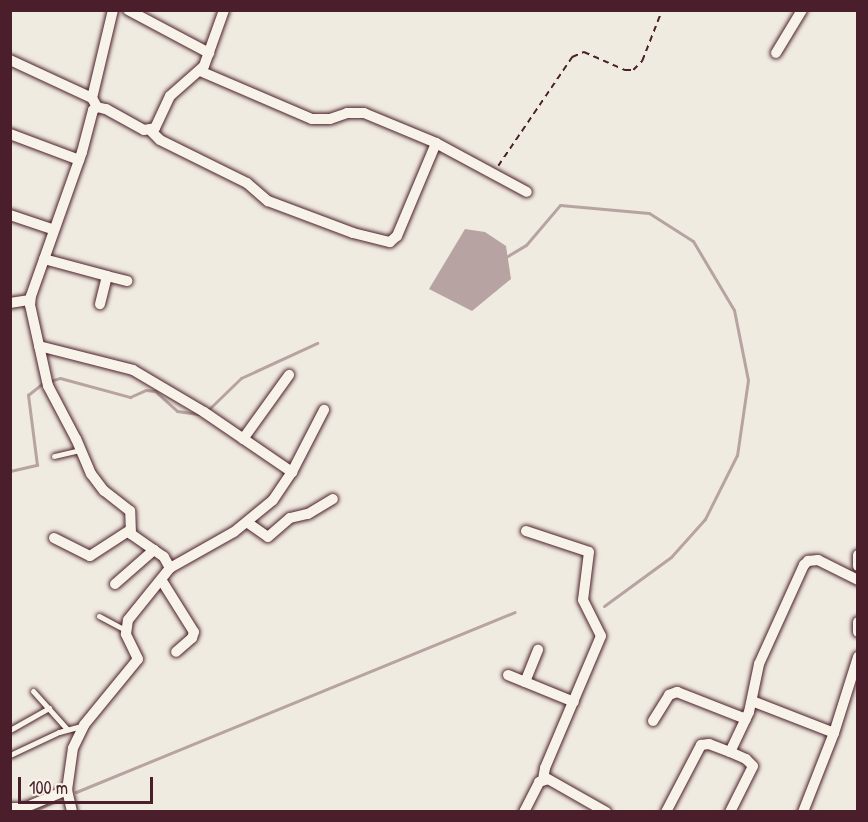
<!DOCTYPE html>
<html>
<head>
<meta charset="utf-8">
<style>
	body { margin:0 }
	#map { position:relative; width:868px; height:822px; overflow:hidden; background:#f0ebe0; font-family:"Patrick Hand",sans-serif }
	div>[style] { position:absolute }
	.water>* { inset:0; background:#b7a4a2 }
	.stream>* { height:3px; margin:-1.5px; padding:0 1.5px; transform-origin:1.5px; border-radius:1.5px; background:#b7a4a2 }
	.path>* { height:1.5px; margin-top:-0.75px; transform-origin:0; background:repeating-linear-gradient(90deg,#4a1f2b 0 6px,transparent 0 10.5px) }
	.roads { filter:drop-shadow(0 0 2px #4a1f2b) drop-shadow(0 0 2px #4a1f2b) }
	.service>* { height:5px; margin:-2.5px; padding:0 2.5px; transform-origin:2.5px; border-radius:2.5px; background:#f7f3e8 }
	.minor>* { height:10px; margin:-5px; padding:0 5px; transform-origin:5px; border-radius:5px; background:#f7f3e8 }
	span { translate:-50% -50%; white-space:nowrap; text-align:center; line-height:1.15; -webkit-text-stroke:4.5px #f7f3e8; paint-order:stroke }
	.frame { position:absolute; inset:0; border:12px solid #4a1f2b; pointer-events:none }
	.scale { position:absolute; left:18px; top:777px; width:135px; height:27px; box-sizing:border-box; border:3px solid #4a1f2b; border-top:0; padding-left:8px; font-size:18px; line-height:21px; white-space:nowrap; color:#4a1f2b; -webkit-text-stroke:4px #f7f3e8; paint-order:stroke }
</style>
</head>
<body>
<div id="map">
	<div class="water">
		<div style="clip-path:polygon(465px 229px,485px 232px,506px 246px,511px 279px,472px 311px,429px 289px)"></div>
	</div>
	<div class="stream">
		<div style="left:506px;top:257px;width:23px;rotate:-31deg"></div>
		<div style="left:526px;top:245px;width:52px;rotate:-49.6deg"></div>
		<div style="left:560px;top:205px;width:89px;rotate:5.1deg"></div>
		<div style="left:649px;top:213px;width:52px;rotate:32.5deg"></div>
		<div style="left:693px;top:241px;width:80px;rotate:59.3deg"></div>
		<div style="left:734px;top:310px;width:71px;rotate:78.7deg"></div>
		<div style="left:748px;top:380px;width:76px;rotate:98.3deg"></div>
		<div style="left:737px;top:455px;width:72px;rotate:116.6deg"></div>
		<div style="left:705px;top:519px;width:51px;rotate:131.8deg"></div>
		<div style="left:671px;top:557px;width:83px;rotate:143.8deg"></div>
		<div style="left:50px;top:381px;width:10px;rotate:-17deg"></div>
		<div style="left:60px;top:378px;width:73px;rotate:15.2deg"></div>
		<div style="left:130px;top:397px;width:17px;rotate:-24deg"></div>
		<div style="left:146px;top:390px;width:9px;rotate:6deg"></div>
		<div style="left:155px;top:391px;width:30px;rotate:42deg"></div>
		<div style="left:177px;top:411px;width:27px;rotate:8deg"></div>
		<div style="left:208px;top:410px;width:46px;rotate:-44.1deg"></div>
		<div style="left:241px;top:378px;width:84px;rotate:-24.7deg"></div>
		<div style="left:10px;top:471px;width:28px;rotate:-13deg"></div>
		<div style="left:37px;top:465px;width:71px;rotate:-97.3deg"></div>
		<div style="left:28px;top:395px;width:19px;rotate:-39deg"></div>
		<div style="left:76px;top:792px;width:474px;rotate:-22.3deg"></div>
		<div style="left:31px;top:812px;width:34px;rotate:-24deg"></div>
	</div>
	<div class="path">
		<div style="left:498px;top:166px;width:132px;rotate:-55.8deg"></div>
		<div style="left:572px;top:57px;width:13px;rotate:-23deg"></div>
		<div style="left:584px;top:52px;width:45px;rotate:23.7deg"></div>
		<div style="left:625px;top:70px;width:8px"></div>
		<div style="left:633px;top:70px;width:13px;rotate:-45deg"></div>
		<div style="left:642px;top:61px;width:55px;rotate:-68.6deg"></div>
	</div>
	<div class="roads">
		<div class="service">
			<div style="left:54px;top:456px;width:28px;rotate:-13deg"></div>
			<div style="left:99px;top:616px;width:30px;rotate:28deg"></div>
			<div style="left:33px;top:691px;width:51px;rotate:48.2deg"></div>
			<div style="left:10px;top:730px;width:45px;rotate:-29.4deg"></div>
			<div style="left:10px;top:755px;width:54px;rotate:-25.1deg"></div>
			<div style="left:59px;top:732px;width:24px;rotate:-15deg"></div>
		</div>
		<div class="minor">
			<div style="left:128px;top:10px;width:92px;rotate:28deg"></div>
			<div style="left:776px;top:53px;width:50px;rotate:-58.8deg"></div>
			<div style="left:10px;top:60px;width:90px;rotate:24.9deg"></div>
			<div style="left:92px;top:98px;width:10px;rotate:61deg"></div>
			<div style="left:200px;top:71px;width:122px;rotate:23.2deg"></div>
			<div style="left:312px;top:119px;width:18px"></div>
			<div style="left:330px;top:119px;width:18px;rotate:-19deg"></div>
			<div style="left:347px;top:113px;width:17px"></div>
			<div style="left:364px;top:113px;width:78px;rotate:22.6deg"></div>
			<div style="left:436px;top:143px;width:103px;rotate:28.3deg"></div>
			<div style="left:92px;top:98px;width:90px;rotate:-76.6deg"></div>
			<div style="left:150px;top:130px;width:14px;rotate:45deg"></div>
			<div style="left:160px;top:140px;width:97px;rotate:26.3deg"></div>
			<div style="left:247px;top:183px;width:28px;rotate:41deg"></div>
			<div style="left:268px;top:201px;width:91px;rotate:20.6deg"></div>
			<div style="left:353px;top:233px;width:38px;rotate:14deg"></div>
			<div style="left:390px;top:242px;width:9px;rotate:-41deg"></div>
			<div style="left:397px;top:236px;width:101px;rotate:-67.2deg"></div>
			<div style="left:10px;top:134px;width:74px;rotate:20.6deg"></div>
			<div style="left:10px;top:215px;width:44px;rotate:18.4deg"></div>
			<div style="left:44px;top:259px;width:65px;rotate:15.1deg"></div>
			<div style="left:107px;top:276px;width:29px;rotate:104deg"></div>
			<div style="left:107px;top:276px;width:21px;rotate:14deg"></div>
			<div style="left:10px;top:303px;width:20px;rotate:-9deg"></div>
			<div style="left:39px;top:346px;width:97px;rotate:14.3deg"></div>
			<div style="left:133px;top:370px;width:82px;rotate:30.6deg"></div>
			<div style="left:204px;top:412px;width:107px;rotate:34.3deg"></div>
			<div style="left:243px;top:439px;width:79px;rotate:-54.3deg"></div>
			<div style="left:248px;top:523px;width:24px;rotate:35deg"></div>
			<div style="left:268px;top:537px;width:29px;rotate:-41deg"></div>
			<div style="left:290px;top:518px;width:18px;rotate:-13deg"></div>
			<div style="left:308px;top:514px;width:29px;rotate:-31deg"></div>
			<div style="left:526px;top:531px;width:66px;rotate:18.4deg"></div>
			<div style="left:589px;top:552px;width:48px;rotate:97.1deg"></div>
			<div style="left:583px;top:600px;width:40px;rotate:63.4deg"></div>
			<div style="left:601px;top:636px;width:143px;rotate:113deg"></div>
			<div style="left:545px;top:768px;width:11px;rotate:100deg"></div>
			<div style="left:54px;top:538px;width:40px;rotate:26.6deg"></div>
			<div style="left:90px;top:556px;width:48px;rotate:-33deg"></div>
			<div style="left:858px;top:555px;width:11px;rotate:90deg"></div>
			<div style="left:170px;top:568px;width:73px;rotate:-29.4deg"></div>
			<div style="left:234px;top:532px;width:50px;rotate:-39.4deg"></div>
			<div style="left:273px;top:500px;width:34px;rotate:-56deg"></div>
			<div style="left:292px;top:472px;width:70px;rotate:-62.7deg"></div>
			<div style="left:162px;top:581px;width:60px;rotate:57.9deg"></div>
			<div style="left:194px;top:632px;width:6px;rotate:108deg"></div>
			<div style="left:192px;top:638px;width:21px;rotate:139deg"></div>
			<div style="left:115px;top:584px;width:52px;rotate:-41.1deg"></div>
			<div style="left:858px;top:622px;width:10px;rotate:90deg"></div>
			<div style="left:508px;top:675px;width:71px;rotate:22.2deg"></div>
			<div style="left:525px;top:682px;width:35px;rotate:-68deg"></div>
			<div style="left:752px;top:701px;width:88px;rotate:21.3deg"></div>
			<div style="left:653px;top:721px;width:31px;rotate:-58deg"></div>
			<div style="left:669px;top:695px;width:9px;rotate:-21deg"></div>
			<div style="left:677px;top:692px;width:74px;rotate:21.4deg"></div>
			<div style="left:67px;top:790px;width:23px;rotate:77deg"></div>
			<div style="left:10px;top:808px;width:14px"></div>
			<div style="left:24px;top:808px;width:47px;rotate:-22.7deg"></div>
			<div style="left:67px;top:790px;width:42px;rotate:-81.9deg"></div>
			<div style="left:73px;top:748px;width:25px;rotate:-64deg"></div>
			<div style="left:84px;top:725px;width:85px;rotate:-50.7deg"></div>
			<div style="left:138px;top:659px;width:28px;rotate:-116deg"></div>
			<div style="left:126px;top:634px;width:14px;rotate:-82deg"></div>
			<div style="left:128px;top:620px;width:67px;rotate:-51.1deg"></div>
			<div style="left:170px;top:568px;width:13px;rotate:-119deg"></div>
			<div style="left:164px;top:557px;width:40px;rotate:-145.1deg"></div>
			<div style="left:131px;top:534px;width:23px;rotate:-92deg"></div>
			<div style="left:130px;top:511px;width:33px;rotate:-142deg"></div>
			<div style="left:104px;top:491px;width:21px;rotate:-127deg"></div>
			<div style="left:91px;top:474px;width:38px;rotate:-113deg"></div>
			<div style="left:76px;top:439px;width:60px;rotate:-117.8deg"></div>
			<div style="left:48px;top:386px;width:83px;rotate:-102.5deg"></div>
			<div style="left:30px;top:305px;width:9px;rotate:-84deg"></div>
			<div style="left:31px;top:296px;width:153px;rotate:-70.5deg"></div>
			<div style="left:82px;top:152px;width:43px;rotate:-75.3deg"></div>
			<div style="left:93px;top:110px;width:5px;rotate:-37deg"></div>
			<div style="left:97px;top:107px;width:9px;rotate:13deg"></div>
			<div style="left:106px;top:109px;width:43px;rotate:28.9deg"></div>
			<div style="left:144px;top:130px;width:11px;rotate:-10deg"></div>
			<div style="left:155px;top:128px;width:35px;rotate:-65deg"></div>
			<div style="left:170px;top:96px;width:45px;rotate:-41.4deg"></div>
			<div style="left:204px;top:66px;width:59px;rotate:-70.3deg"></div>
			<div style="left:524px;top:812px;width:34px;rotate:-63deg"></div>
			<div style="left:539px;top:782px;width:9px;rotate:-18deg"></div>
			<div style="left:548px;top:779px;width:67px;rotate:29.6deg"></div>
			<div style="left:666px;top:812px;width:76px;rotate:-62.4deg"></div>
			<div style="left:701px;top:745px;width:8px;rotate:-7deg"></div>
			<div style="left:709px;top:744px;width:22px;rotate:21deg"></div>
			<div style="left:730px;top:752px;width:44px;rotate:-64.6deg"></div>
			<div style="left:749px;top:712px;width:49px;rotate:-78.2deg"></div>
			<div style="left:759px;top:664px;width:109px;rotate:-65.6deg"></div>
			<div style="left:804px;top:565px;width:6px;rotate:-45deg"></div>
			<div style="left:808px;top:561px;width:10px;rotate:-6deg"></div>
			<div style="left:818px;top:560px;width:45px;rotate:26.6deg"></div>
			<div style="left:730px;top:812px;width:51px;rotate:-63.4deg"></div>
			<div style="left:753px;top:766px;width:10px;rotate:-135deg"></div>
			<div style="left:746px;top:759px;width:17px;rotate:-156deg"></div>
			<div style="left:803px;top:812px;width:85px;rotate:-68.6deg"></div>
			<div style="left:834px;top:733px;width:80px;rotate:-72.5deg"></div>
		</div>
	</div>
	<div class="frame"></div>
	<div class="scale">100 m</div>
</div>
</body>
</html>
